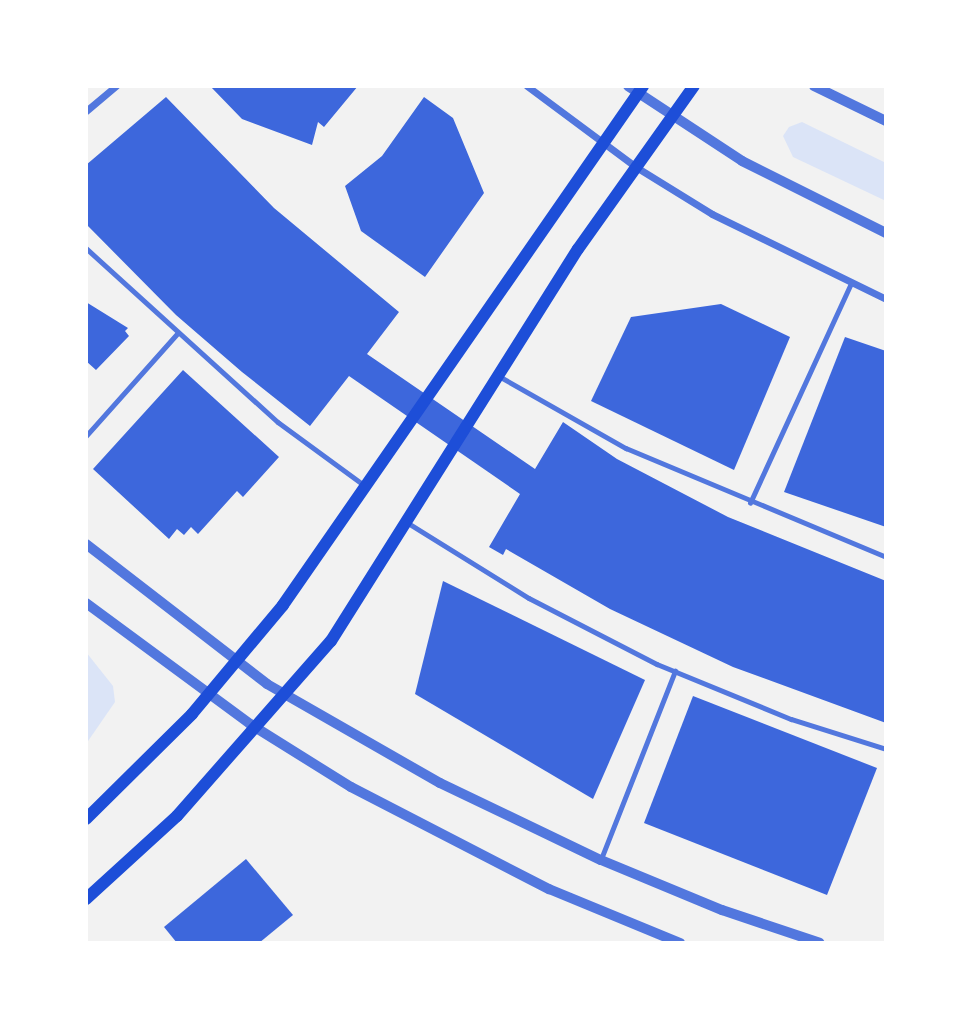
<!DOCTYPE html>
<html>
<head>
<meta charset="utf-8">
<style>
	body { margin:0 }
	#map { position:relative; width:972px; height:1029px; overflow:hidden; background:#f2f2f2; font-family:Manrope,sans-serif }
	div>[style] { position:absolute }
	.green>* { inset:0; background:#dbe4f7 }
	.building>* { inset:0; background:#3d67dc }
	.service>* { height:4.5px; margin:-2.25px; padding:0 2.25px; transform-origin:2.25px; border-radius:2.25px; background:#5277de }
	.minor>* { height:7px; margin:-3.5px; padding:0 3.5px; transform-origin:3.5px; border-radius:3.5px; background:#5277de }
	.tertiary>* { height:10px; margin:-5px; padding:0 5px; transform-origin:5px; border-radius:5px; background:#5277de }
	.secondary>* { height:12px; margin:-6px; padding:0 6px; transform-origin:6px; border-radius:6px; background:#1d4ed8 }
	span { translate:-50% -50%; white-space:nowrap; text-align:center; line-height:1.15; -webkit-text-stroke:5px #fff; paint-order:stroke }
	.frame { position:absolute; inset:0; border:88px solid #fff; pointer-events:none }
</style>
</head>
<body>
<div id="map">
	<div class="green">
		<div style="clip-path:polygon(802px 122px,886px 163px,886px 201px,793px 157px,783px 136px,789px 127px)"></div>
		<div style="clip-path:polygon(86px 652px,113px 686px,115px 702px,86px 744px)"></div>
	</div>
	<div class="building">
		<div style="clip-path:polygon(210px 86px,358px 86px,324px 127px,318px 122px,312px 145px,242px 119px)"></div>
		<div style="clip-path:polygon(166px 97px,274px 208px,399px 312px,367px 354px,535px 469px,563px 422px,617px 459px,728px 517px,886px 581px,886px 723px,733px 667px,610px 609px,506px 549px,503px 555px,489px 547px,520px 494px,349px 376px,310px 426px,242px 372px,176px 315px,86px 224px,86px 165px)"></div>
		<div style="clip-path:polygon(424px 97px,453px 118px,484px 193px,425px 277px,361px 231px,345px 186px,382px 156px)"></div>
		<div style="clip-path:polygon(86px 302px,128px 328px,125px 331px,129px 336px,96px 370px,86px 361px)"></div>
		<div style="clip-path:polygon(721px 304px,790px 337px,734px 470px,591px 401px,631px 317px)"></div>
		<div style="clip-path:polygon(845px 337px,886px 351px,886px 527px,784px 492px)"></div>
		<div style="clip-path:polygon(183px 370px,279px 457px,243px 497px,237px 491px,198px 534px,191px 527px,184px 535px,177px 529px,169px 539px,93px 469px)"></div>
		<div style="clip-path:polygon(443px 581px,645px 680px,593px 799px,415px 694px)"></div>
		<div style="clip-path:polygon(693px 696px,877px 768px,827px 895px,644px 823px)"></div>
		<div style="clip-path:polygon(246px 859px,293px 915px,259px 943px,177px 943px,164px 927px)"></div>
	</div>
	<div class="service">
		<div style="left:86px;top:248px;width:259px;rotate:42.2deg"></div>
		<div style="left:278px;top:422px;width:107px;rotate:36.2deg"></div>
		<div style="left:499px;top:376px;width:146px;rotate:29.6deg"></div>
		<div style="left:626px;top:448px;width:282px;rotate:22.7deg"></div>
		<div style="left:86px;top:436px;width:137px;rotate:-48.3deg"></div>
		<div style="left:750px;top:503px;width:242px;rotate:-65.3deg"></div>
		<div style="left:408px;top:523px;width:142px;rotate:31.8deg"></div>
		<div style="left:529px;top:598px;width:144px;rotate:27.3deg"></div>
		<div style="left:657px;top:664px;width:145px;rotate:22.3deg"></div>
		<div style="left:791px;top:719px;width:100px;rotate:17.5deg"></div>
		<div style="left:601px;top:859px;width:202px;rotate:-68.5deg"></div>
	</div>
	<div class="minor">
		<div style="left:527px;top:86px;width:136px;rotate:36.6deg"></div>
		<div style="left:636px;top:167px;width:89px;rotate:31.7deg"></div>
		<div style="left:712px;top:214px;width:194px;rotate:26deg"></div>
		<div style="left:86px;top:111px;width:39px;rotate:-40deg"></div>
	</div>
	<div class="tertiary">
		<div style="left:628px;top:86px;width:136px;rotate:33.3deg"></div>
		<div style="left:742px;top:161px;width:161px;rotate:26.6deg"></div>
		<div style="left:814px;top:86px;width:80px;rotate:25.9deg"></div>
		<div style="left:86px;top:544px;width:229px;rotate:37.7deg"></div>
		<div style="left:267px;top:684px;width:199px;rotate:29.8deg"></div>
		<div style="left:440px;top:783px;width:178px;rotate:25.6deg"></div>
		<div style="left:601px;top:860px;width:131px;rotate:22.5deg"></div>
		<div style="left:722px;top:910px;width:103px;rotate:18.6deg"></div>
		<div style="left:86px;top:603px;width:204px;rotate:36.4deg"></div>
		<div style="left:250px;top:724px;width:119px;rotate:32deg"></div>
		<div style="left:351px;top:787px;width:223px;rotate:27.3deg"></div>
		<div style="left:549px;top:889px;width:142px;rotate:22.4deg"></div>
	</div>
	<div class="secondary">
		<div style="left:86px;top:819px;width:149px;rotate:-44.7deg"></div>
		<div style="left:192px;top:714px;width:142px;rotate:-50.1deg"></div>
		<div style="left:283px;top:605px;width:632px;rotate:-55.25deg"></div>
		<div style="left:86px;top:899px;width:123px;rotate:-42.4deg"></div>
		<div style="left:177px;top:816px;width:233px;rotate:-48.7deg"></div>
		<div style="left:331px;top:641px;width:463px;rotate:-57.8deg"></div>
		<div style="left:578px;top:249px;width:200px;rotate:-54.6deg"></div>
	</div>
	<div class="frame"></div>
</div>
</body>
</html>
